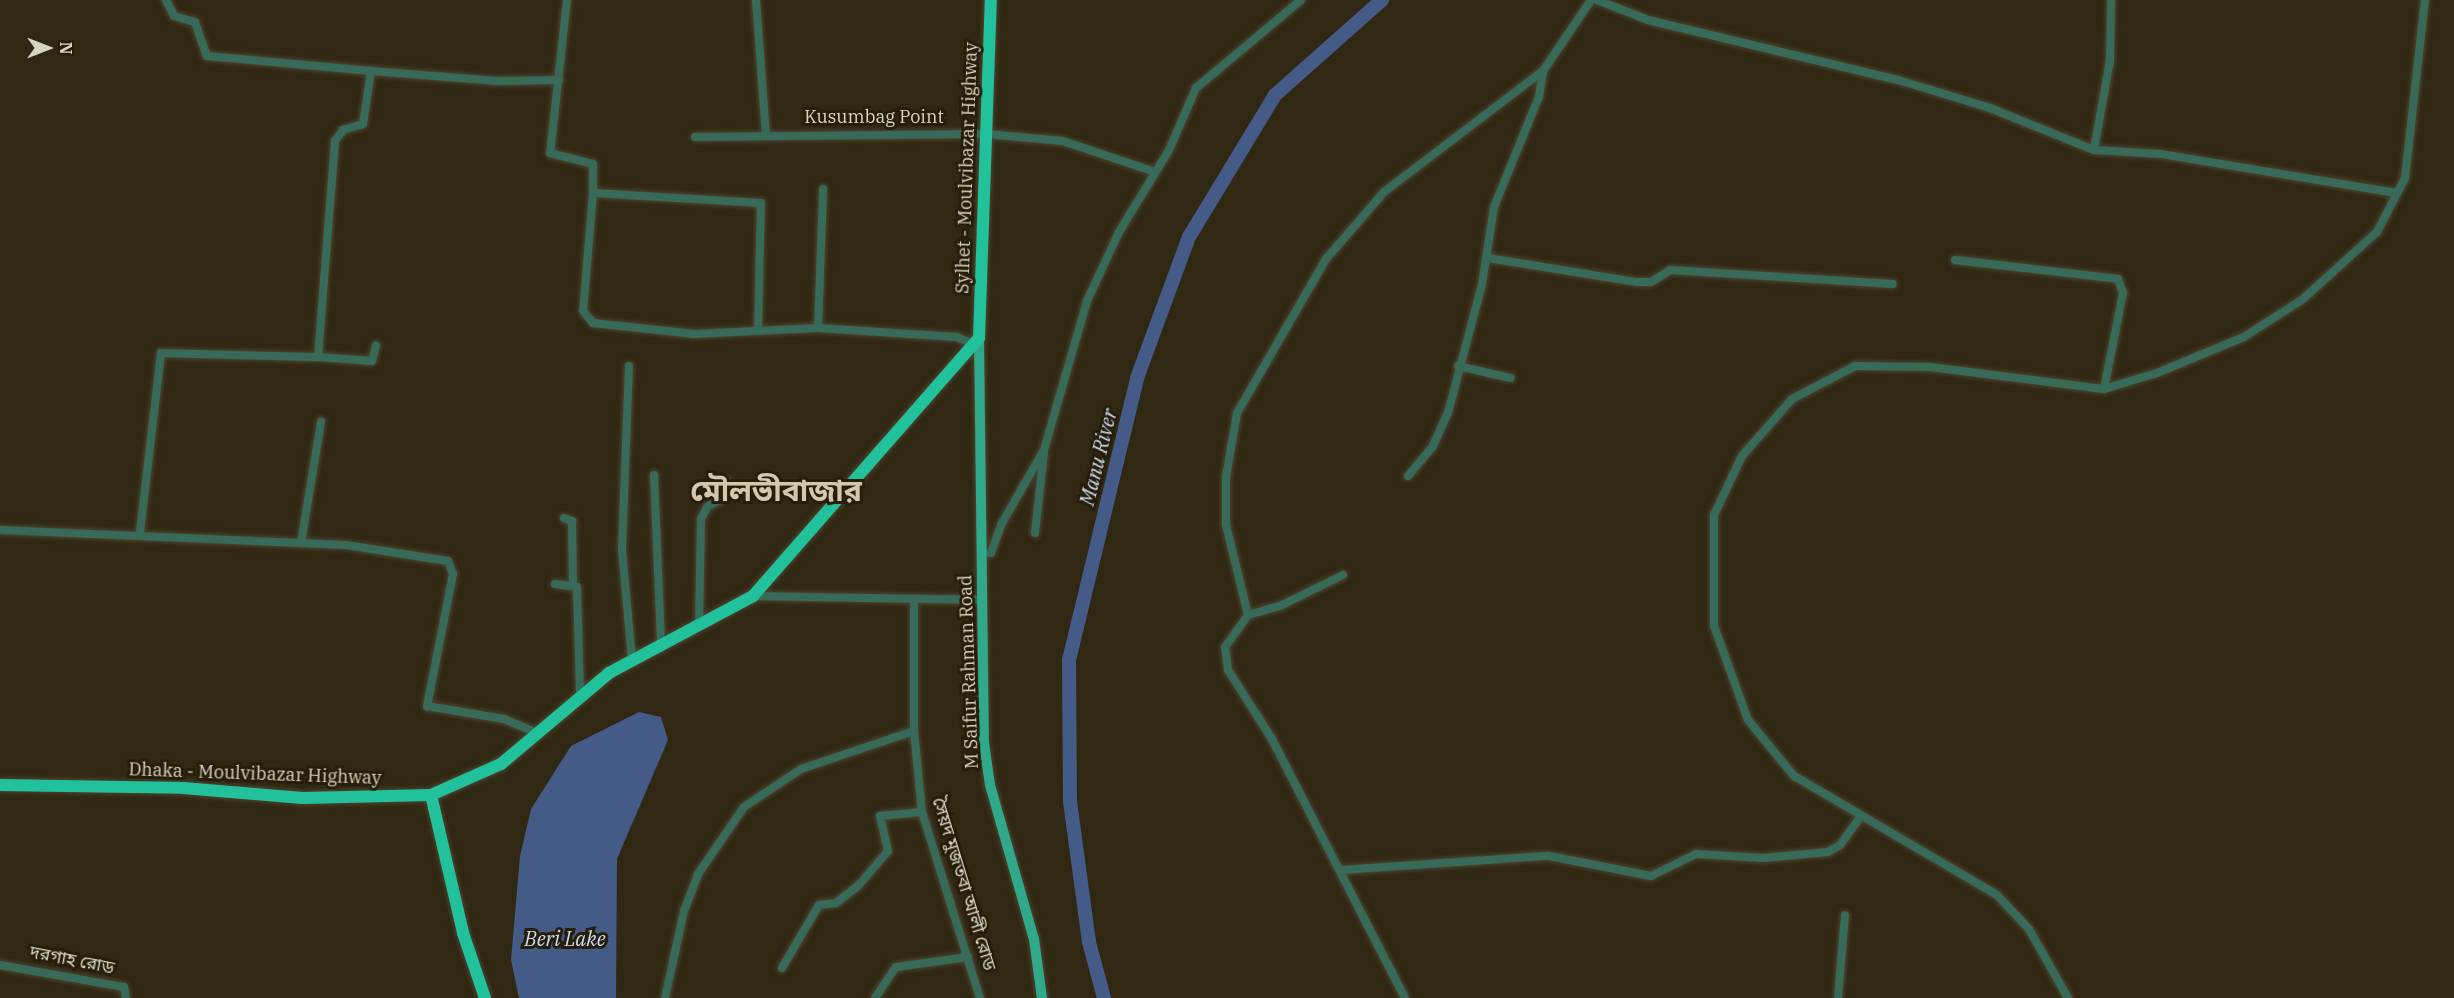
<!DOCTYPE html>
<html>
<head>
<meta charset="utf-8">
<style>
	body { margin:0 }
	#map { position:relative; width:2454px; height:998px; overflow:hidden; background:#312813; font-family:"IBM Plex Serif","Noto Sans Bengali",serif }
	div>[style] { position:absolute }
	.water>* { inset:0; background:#435b86 }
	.river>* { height:14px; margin:-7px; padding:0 7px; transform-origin:7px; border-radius:7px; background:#435b86 }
	.roads { filter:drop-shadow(0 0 2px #4c4430) drop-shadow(0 0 2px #4c4430) }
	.minor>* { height:8px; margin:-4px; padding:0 4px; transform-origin:4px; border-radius:4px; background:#376a59 }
	.major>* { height:10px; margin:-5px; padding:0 5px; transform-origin:5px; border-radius:5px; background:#2fa989 }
	.highway>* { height:12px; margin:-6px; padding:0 6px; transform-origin:6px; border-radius:6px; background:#21c29b }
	span { translate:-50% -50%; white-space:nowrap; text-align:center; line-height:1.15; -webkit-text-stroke:6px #271e09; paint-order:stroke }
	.street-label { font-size:18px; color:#dad4c7 }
	.water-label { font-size:20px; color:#ccdcf8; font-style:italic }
	.town-label { font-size:30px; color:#d3c7ae; font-weight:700 }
	.north { position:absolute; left:18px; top:18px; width:60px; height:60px; -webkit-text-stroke:4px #271e09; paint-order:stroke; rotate:90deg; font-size:16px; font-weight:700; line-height:24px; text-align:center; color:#dad4c7 }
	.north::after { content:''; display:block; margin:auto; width:21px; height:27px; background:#dad4c7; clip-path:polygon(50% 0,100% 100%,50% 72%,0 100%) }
</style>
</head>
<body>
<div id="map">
	<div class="water">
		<div style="clip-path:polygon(639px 712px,661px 717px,668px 740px,617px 859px,616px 998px,519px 998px,511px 960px,520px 856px,531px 809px,571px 746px)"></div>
	</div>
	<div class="river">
		<div style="left:1104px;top:998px;width:58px;rotate:-105deg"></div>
		<div style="left:1089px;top:942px;width:142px;rotate:-97.7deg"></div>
		<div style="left:1070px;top:801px;width:141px;rotate:-90.4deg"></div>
		<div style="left:1069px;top:660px;width:290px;rotate:-76.4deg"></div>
		<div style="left:1137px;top:378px;width:150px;rotate:-69.8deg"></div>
		<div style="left:1189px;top:237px;width:166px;rotate:-58.8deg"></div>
		<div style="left:1275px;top:95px;width:143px;rotate:-41.6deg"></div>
	</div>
	<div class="roads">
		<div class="minor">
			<div style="left:166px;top:0;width:18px;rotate:63deg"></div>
			<div style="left:174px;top:16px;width:22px;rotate:16deg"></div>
			<div style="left:195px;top:22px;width:36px;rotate:71deg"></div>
			<div style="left:207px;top:56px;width:165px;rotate:5.2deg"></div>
			<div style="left:567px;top:0;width:154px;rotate:96.3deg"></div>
			<div style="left:550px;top:153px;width:44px;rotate:14.3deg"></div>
			<div style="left:593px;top:164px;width:29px;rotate:90deg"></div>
			<div style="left:756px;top:0;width:135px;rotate:85.8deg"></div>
			<div style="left:1597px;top:0;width:55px;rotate:21.4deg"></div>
			<div style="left:1648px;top:20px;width:257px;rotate:13.5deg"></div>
			<div style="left:1898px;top:80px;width:96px;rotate:16.9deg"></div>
			<div style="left:1990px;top:108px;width:112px;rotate:22deg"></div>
			<div style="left:2094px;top:150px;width:67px;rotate:3.4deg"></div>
			<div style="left:2161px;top:154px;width:239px;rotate:9.4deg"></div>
			<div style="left:695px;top:137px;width:291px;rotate:-0.6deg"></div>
			<div style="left:986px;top:134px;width:77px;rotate:5.2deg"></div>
			<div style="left:1063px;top:141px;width:97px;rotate:18.6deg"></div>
			<div style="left:2094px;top:150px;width:91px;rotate:-79.9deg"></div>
			<div style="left:2110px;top:60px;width:60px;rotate:-89deg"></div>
			<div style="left:1488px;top:258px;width:151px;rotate:9.2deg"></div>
			<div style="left:1637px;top:282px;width:14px"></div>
			<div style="left:1651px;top:282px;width:22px;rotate:-32deg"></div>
			<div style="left:1670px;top:270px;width:223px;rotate:3.6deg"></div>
			<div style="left:1955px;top:260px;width:164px;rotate:6.6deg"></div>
			<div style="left:2118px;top:279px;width:15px;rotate:70deg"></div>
			<div style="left:2123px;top:293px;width:98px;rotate:101.2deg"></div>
			<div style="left:818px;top:328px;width:139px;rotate:-87.9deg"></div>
			<div style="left:758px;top:331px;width:128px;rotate:-88.7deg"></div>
			<div style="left:761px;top:203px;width:168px;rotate:-176.6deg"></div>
			<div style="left:593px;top:193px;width:118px;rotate:94.8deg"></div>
			<div style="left:583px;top:311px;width:16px;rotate:50deg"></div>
			<div style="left:593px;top:323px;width:102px;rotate:6.2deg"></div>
			<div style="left:694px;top:334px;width:124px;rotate:-2.8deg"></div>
			<div style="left:818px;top:328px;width:139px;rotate:3.7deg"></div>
			<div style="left:957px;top:337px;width:17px;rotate:24deg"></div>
			<div style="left:318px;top:357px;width:54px;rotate:4.2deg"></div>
			<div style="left:372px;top:361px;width:16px;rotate:-75deg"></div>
			<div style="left:629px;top:366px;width:184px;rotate:92.2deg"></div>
			<div style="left:622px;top:550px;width:110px;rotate:84.8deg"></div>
			<div style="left:1458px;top:366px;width:54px;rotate:12.8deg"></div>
			<div style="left:654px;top:475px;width:168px;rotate:87.6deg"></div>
			<div style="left:1408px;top:476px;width:39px;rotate:-50deg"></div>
			<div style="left:1433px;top:446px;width:36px;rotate:-66deg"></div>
			<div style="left:1448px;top:413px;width:133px;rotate:-75.2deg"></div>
			<div style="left:1482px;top:284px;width:78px;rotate:-81.1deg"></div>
			<div style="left:1494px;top:207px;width:119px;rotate:-67.8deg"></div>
			<div style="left:1539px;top:97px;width:25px;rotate:-81deg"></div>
			<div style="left:564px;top:518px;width:9px;rotate:21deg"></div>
			<div style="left:572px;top:521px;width:64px;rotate:89.1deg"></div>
			<div style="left:0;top:530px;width:346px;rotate:2.5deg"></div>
			<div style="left:346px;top:545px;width:103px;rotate:8.9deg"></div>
			<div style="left:448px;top:561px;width:14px;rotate:69deg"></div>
			<div style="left:453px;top:574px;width:135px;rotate:101.1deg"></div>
			<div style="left:427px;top:706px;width:78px;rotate:9.6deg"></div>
			<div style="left:504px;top:719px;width:34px;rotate:23deg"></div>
			<div style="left:140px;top:532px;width:180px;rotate:-83.3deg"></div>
			<div style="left:161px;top:353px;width:157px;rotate:1.5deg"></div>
			<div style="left:318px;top:357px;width:217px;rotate:-85.5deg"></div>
			<div style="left:335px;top:141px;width:14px;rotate:-54deg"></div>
			<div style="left:343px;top:130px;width:21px;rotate:-17deg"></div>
			<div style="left:363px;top:124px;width:54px;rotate:-81.4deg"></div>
			<div style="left:371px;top:71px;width:127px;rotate:4.5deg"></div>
			<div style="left:498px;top:81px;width:61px;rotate:-0.9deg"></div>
			<div style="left:1035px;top:533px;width:81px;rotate:-83.6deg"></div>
			<div style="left:301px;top:543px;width:123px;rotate:-80.6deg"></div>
			<div style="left:981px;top:553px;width:10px"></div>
			<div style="left:991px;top:553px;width:30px;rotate:-70deg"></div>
			<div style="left:1001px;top:525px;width:86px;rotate:-60.2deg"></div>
			<div style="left:1044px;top:450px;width:155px;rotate:-73.9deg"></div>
			<div style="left:1087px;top:301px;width:76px;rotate:-65.1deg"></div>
			<div style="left:1119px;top:232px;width:96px;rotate:-58.6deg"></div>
			<div style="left:1169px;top:150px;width:68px;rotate:-66.5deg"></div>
			<div style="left:1196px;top:88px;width:137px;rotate:-40deg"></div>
			<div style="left:555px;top:584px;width:22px;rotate:8deg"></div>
			<div style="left:577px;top:587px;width:107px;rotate:88.4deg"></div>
			<div style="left:753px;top:596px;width:229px;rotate:1deg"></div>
			<div style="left:914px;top:600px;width:131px;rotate:90deg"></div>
			<div style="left:914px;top:731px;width:81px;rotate:84.4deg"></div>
			<div style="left:922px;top:812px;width:195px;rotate:72.7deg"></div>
			<div style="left:1248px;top:615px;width:35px;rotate:-16deg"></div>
			<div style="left:1282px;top:605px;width:68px;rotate:-26.2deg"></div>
			<div style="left:699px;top:624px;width:105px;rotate:-88.9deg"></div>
			<div style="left:701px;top:519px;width:13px;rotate:-63deg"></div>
			<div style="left:707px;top:507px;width:16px;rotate:-30deg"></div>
			<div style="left:721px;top:499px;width:19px;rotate:-72deg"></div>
			<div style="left:1341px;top:870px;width:208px;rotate:-3.9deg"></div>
			<div style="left:1549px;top:856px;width:104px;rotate:11.1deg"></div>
			<div style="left:1651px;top:876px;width:50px;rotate:-26.1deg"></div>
			<div style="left:1696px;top:854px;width:67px;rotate:3.4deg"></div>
			<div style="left:1763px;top:858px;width:65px;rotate:-5.3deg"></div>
			<div style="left:1828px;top:852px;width:14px;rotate:-30deg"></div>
			<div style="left:1840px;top:845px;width:36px;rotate:-54deg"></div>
			<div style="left:0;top:965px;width:126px;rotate:10.1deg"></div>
			<div style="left:124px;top:987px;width:11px;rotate:80deg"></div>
			<div style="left:782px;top:968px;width:73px;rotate:-59.6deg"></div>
			<div style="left:819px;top:905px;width:17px;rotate:-7deg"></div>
			<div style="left:836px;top:903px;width:28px;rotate:-38deg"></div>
			<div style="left:858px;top:886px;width:46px;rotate:-49.4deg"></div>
			<div style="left:888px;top:851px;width:36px;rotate:-103deg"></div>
			<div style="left:880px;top:816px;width:42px;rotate:-5.4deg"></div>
			<div style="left:665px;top:998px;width:89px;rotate:-77.7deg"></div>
			<div style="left:684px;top:911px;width:40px;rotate:-69deg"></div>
			<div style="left:698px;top:874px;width:81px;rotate:-55.5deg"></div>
			<div style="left:744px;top:807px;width:69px;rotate:-33.7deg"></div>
			<div style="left:801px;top:769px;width:119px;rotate:-18.6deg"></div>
			<div style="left:875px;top:998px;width:37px;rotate:-56deg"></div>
			<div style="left:896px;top:967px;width:73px;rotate:-7.9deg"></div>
			<div style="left:1405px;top:998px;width:291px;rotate:-117.2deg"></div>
			<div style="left:1272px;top:739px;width:82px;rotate:-122.5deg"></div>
			<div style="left:1228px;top:670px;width:23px;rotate:-97deg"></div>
			<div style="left:1225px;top:647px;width:39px;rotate:-54deg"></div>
			<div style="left:1248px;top:615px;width:93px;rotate:-103.7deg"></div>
			<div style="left:1226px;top:525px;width:48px;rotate:-90deg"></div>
			<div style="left:1226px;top:477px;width:65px;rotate:-80.2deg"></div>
			<div style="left:1237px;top:413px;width:178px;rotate:-60deg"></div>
			<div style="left:1326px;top:259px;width:89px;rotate:-49.1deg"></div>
			<div style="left:1384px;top:192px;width:200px;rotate:-37.3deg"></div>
			<div style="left:1543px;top:71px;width:86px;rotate:-55.9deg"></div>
			<div style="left:1838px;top:998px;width:83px;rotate:-85.2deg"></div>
			<div style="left:2068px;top:998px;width:79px;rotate:-119.5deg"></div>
			<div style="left:2029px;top:929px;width:47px;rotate:-133.3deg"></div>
			<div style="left:1997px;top:895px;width:235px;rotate:-149.6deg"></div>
			<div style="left:1794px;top:776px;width:72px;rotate:-129.4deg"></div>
			<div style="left:1748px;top:720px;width:100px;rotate:-109.9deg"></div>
			<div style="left:1714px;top:626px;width:111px;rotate:-90deg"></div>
			<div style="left:1714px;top:515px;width:65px;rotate:-64.6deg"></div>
			<div style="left:1742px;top:456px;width:76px;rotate:-48.7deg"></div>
			<div style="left:1792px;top:399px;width:71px;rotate:-27.6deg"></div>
			<div style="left:1855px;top:366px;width:75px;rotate:0.8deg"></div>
			<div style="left:1930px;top:367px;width:175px;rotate:7.2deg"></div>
			<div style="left:2104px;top:389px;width:55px;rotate:-16.8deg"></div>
			<div style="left:2157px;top:373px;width:94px;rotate:-22.5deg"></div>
			<div style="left:2244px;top:337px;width:70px;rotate:-32.8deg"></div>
			<div style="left:2303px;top:299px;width:100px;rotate:-42.2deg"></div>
			<div style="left:2377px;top:232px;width:61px;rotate:-62.6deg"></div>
			<div style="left:2405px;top:178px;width:179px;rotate:-83.6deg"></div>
		</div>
		<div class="major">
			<div style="left:979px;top:338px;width:405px;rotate:89.3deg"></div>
			<div style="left:984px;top:743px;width:42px;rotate:81.9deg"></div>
			<div style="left:990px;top:785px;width:160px;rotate:74.1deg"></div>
			<div style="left:1034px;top:939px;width:60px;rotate:82.3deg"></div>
		</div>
		<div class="highway">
			<div style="left:0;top:785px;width:183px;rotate:0.9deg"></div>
			<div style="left:183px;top:788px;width:120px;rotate:4.8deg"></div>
			<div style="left:303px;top:798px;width:128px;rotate:-1.3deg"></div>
			<div style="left:431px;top:795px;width:77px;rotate:-23.9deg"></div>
			<div style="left:501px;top:764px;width:141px;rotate:-40.1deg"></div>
			<div style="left:609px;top:673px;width:163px;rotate:-28.1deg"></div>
			<div style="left:753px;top:596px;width:343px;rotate:-48.8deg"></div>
			<div style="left:979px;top:338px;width:338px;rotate:-88deg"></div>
			<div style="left:431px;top:795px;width:142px;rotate:76.9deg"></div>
			<div style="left:463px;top:933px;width:69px;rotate:71.3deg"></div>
		</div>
	</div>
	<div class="street-label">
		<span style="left:874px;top:117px">Kusumbag Point</span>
		<span style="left:967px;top:168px;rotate:-88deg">Sylhet - Moulvibazar Highway</span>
		<span style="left:969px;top:672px;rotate:-92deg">M Saifur Rahman Road</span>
		<span style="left:255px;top:774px;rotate:2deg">Dhaka - Moulvibazar Highway</span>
		<span style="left:964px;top:884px;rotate:73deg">সৈয়দ মুজতবা আলী রোড</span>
		<span style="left:72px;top:960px;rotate:11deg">দরগাহ রোড</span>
	</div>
	<div class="water-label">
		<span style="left:1098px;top:457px;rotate:-76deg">Manu River</span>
		<span style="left:565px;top:938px">Beri Lake</span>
	</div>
	<div class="town-label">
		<span style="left:776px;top:490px">মৌলভীবাজার</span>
	</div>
	<div class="north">N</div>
</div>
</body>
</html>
